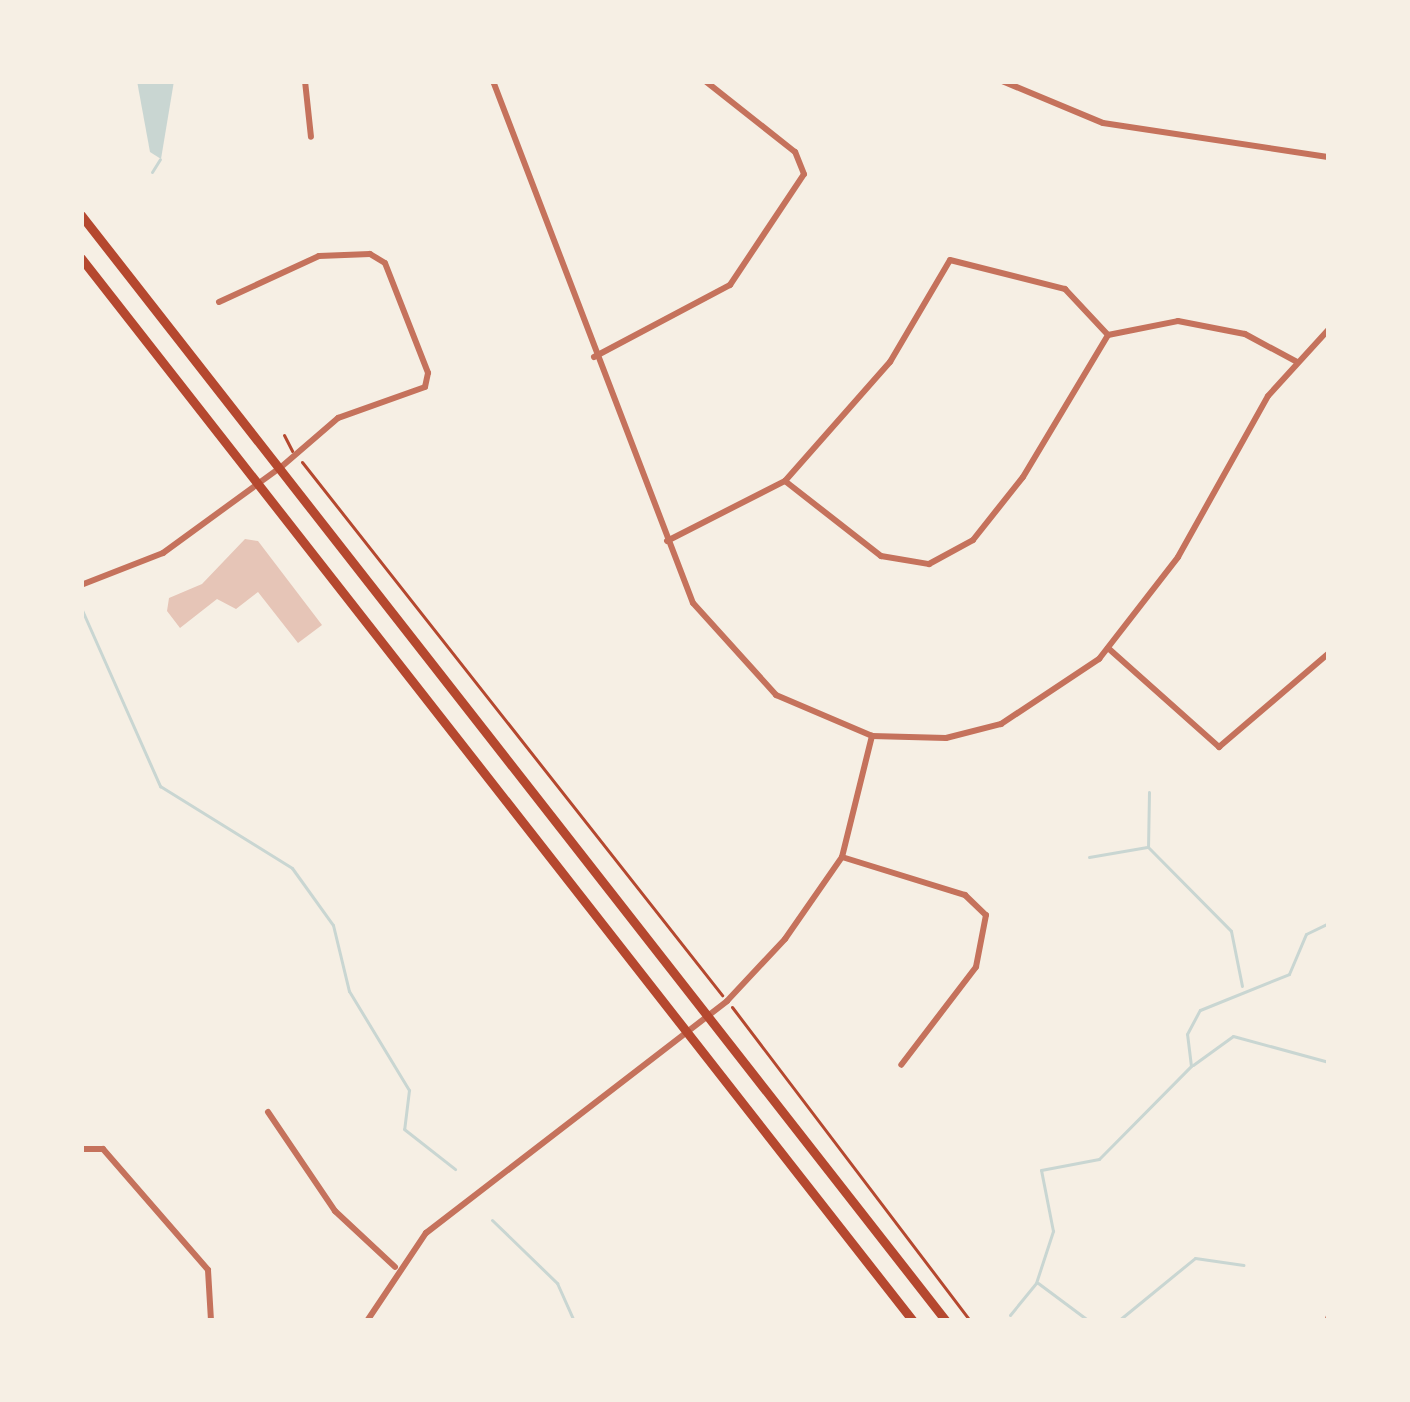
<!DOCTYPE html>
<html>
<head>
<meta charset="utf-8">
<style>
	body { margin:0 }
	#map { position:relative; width:1410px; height:1402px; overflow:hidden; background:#f6efe4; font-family:Quicksand,sans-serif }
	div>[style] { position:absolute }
	.water>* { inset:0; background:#c9d6d2 }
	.stream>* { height:3px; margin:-1.5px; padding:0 1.5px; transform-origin:1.5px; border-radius:1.5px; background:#c9d6d2 }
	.building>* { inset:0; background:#e6c5b7 }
	.path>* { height:3px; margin:-1.5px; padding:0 1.5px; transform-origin:1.5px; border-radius:1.5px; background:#b5482f }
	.minor>* { height:6px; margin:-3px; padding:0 3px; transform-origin:3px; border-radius:3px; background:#c5725c }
	.tertiary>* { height:6px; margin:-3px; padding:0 3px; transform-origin:3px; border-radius:3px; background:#c5725c }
	.primary>* { height:9px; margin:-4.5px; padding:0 4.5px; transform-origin:4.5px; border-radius:4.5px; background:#b5482f }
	span { translate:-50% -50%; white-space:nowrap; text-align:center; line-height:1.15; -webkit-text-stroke:12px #f6efe4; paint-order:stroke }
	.frame { position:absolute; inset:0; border:84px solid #f6efe4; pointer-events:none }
</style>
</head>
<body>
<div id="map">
	<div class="water">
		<div style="clip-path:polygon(137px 81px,174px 81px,161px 159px,150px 152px)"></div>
	</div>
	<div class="stream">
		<div style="left:152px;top:172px;width:15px;rotate:-58deg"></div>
		<div style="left:82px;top:610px;width:193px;rotate:66.1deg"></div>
		<div style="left:160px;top:786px;width:155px;rotate:31.8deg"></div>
		<div style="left:292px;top:868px;width:70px;rotate:54.3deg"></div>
		<div style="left:333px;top:925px;width:68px;rotate:76.4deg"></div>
		<div style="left:349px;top:991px;width:116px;rotate:58.8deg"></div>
		<div style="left:409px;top:1090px;width:39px;rotate:97deg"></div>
		<div style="left:404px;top:1129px;width:65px;rotate:38.1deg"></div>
		<div style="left:1149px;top:792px;width:55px;rotate:91deg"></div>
		<div style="left:1148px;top:847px;width:118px;rotate:45.3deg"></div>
		<div style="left:1231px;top:931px;width:56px;rotate:78.7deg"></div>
		<div style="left:1089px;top:857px;width:59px;rotate:-9.8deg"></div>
		<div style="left:1193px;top:1065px;width:49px;rotate:-35.9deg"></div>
		<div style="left:1233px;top:1036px;width:99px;rotate:15.2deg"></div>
		<div style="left:492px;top:1220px;width:91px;rotate:44.1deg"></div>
		<div style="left:557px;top:1283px;width:42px;rotate:65.9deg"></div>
		<div style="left:1038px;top:1283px;width:64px;rotate:36.7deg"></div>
		<div style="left:1010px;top:1315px;width:41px;rotate:-50.9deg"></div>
		<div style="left:1036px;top:1283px;width:55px;rotate:-71.9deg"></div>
		<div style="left:1053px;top:1231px;width:62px;rotate:-101.1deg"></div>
		<div style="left:1041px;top:1170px;width:59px;rotate:-10.7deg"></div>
		<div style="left:1099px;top:1159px;width:131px;rotate:-45.3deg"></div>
		<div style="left:1191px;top:1066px;width:32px;rotate:-97deg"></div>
		<div style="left:1187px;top:1034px;width:27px;rotate:-62deg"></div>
		<div style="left:1200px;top:1010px;width:96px;rotate:-22deg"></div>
		<div style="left:1289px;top:974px;width:43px;rotate:-67deg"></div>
		<div style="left:1306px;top:934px;width:25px;rotate:-26deg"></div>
		<div style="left:1118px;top:1321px;width:99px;rotate:-39.3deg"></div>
		<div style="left:1195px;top:1258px;width:49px;rotate:8.3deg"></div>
	</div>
	<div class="building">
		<div style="clip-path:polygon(245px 539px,258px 541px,322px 625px,298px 643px,258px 592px,236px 609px,217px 599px,180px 628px,167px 611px,169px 598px,202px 584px)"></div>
	</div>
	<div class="path">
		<div style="left:284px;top:435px;width:18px;rotate:63deg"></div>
		<div style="left:302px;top:462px;width:679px;rotate:51.76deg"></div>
		<div style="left:732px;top:1007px;width:394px;rotate:52.8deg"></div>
	</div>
	<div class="minor">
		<div style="left:305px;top:81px;width:56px;rotate:83.9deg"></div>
		<div style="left:493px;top:81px;width:559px;rotate:69.04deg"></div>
		<div style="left:693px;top:603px;width:124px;rotate:47.9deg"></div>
		<div style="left:776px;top:695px;width:104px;rotate:23.1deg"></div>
		<div style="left:219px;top:302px;width:110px;rotate:-24.7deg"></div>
		<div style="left:319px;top:256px;width:51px;rotate:-2.2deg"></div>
		<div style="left:370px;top:254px;width:17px;rotate:31deg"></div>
		<div style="left:385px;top:263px;width:118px;rotate:68.6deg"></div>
		<div style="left:428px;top:373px;width:14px;rotate:102deg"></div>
		<div style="left:425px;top:387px;width:92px;rotate:160.4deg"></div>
		<div style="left:338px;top:418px;width:75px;rotate:139.3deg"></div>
		<div style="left:594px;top:357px;width:154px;rotate:-27.9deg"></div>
		<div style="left:730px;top:285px;width:133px;rotate:-56.3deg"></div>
		<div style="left:804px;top:174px;width:24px;rotate:-112deg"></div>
		<div style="left:795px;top:152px;width:115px;rotate:-141.7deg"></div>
		<div style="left:785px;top:481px;width:122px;rotate:38deg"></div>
		<div style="left:881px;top:556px;width:49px;rotate:9.5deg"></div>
		<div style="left:929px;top:564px;width:50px;rotate:-28.6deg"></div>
		<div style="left:973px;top:540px;width:80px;rotate:-51.6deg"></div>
		<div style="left:1023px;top:477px;width:165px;rotate:-59.1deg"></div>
		<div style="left:1108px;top:335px;width:71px;rotate:-11.3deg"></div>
		<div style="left:1178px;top:321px;width:68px;rotate:11deg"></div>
		<div style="left:1245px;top:334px;width:59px;rotate:28.3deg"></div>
		<div style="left:667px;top:541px;width:132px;rotate:-27deg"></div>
		<div style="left:785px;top:481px;width:159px;rotate:-48.6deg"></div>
		<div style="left:890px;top:362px;width:118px;rotate:-59.5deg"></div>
		<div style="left:950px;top:260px;width:119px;rotate:14.2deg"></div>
		<div style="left:1065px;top:289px;width:63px;rotate:46.9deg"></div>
		<div style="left:1108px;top:648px;width:149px;rotate:41.7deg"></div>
		<div style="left:1219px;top:747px;width:145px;rotate:-40.5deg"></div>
		<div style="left:842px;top:857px;width:129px;rotate:17.2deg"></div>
		<div style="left:965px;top:895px;width:29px;rotate:44deg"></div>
		<div style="left:986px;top:915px;width:53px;rotate:100.9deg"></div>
		<div style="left:976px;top:967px;width:123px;rotate:127.4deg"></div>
		<div style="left:268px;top:1112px;width:120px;rotate:55.9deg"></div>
		<div style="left:335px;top:1211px;width:82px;rotate:43deg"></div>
		<div style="left:81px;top:1149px;width:22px"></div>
		<div style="left:103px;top:1149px;width:160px;rotate:49deg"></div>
		<div style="left:208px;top:1270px;width:51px;rotate:86.6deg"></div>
		<div style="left:1327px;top:1321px;width:5px;rotate:-68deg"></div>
	</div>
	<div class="tertiary">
		<div style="left:1002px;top:81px;width:109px;rotate:22.6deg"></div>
		<div style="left:1103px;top:123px;width:229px;rotate:8.6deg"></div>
		<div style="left:81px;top:585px;width:88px;rotate:-21.3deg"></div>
		<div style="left:163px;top:553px;width:142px;rotate:-36.1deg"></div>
		<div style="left:367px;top:1321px;width:106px;rotate:-56.2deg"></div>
		<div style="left:426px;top:1233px;width:380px;rotate:-37.6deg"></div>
		<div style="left:727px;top:1001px;width:85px;rotate:-46.9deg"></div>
		<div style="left:785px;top:939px;width:100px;rotate:-55.2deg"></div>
		<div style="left:842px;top:857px;width:125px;rotate:-76.1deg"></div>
		<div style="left:872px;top:736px;width:74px;rotate:1.5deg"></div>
		<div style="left:946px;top:738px;width:57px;rotate:-14.3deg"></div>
		<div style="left:1001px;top:724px;width:118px;rotate:-33.6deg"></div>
		<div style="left:1099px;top:659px;width:129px;rotate:-52.2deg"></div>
		<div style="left:1178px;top:557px;width:184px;rotate:-60.8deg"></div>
		<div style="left:1268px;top:396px;width:91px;rotate:-47.7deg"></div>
	</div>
	<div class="primary">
		<div style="left:81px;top:215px;width:1404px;rotate:51.97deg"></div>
		<div style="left:81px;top:258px;width:1350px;rotate:51.95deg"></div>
	</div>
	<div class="frame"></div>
</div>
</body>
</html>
